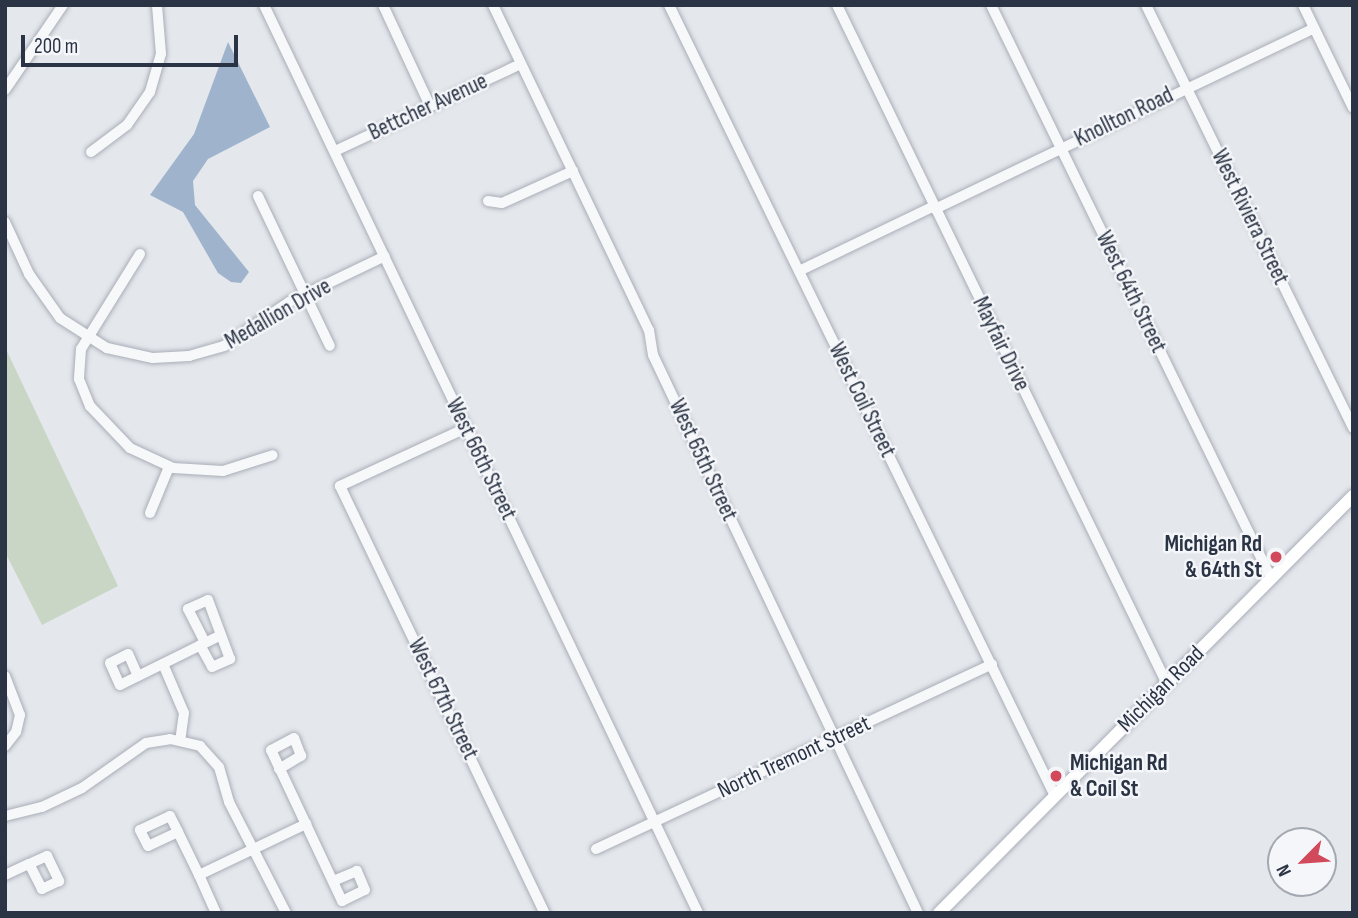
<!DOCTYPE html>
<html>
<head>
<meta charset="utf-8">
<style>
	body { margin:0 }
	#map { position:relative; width:1358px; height:918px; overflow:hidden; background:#e4e7ec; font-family:"Sofia Sans Condensed",sans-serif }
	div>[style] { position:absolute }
	.green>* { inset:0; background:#c9d6c5 }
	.water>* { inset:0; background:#9fb4cc }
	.roads { filter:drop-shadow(0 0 2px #a9aeb7) drop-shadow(0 0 2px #a9aeb7) }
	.minor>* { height:10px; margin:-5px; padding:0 5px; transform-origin:5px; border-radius:5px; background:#f7f8fa }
	.major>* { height:12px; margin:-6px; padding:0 6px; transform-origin:6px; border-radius:6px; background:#fff }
	.dots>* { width:19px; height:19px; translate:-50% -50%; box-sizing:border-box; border:4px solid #f4f6f9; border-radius:50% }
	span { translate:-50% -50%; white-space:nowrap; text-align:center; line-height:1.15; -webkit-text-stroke:5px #f4f6f9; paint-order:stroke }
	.street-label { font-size:23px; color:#2b3445 }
	.poi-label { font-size:23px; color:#2b3445; font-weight:700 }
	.right { translate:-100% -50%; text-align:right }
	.left { translate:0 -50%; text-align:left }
	.frame { position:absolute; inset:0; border:7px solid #2b3445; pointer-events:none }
	.north { position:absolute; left:1267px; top:827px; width:70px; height:70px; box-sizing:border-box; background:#f4f6f9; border:2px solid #a4a8b1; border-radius:50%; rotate:245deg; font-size:19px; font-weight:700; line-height:28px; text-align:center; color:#2b3445 }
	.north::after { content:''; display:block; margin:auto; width:24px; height:32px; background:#d1495b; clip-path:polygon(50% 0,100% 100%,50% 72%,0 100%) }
	.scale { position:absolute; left:21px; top:35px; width:217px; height:32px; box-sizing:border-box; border:4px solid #2b3445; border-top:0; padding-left:9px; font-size:21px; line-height:24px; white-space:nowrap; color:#2b3445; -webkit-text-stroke:5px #f4f6f9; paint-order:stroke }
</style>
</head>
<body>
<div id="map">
	<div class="green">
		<div style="clip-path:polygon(5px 347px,118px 586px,42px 625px,5px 552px)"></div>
	</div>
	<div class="water">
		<div style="clip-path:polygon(228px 42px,270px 127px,208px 159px,193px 181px,195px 205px,249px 272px,241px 283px,231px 282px,218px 273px,183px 212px,150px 195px,194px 134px)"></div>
	</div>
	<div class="roads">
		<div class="minor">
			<div style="left:264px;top:5px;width:1006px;rotate:64.45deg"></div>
			<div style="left:383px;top:5px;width:111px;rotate:65deg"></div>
			<div style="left:493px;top:5px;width:361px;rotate:64.4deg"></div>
			<div style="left:649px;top:330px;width:25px;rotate:81deg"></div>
			<div style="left:653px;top:355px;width:618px;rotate:64.6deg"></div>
			<div style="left:669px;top:5px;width:880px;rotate:63.99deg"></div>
			<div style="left:837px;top:5px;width:755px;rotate:64.08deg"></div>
			<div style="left:991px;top:5px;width:638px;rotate:63.96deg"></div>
			<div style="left:1146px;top:5px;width:471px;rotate:63.9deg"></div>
			<div style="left:1303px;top:5px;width:114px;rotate:64.1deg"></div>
			<div style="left:5px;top:90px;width:103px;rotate:-55.7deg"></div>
			<div style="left:335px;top:151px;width:205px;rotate:-25.1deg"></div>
			<div style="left:91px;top:152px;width:45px;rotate:-36.9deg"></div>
			<div style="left:127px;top:125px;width:40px;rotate:-55.1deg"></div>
			<div style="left:150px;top:92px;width:40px;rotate:-74deg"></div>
			<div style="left:161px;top:54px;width:49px;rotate:-94.7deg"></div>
			<div style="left:258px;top:196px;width:166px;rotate:64.4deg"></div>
			<div style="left:488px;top:201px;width:14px;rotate:8deg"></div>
			<div style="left:502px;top:203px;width:78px;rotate:-24.3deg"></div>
			<div style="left:935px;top:209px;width:420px;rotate:-25.5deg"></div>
			<div style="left:5px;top:222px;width:57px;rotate:65.2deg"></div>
			<div style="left:29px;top:274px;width:54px;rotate:54.8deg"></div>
			<div style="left:60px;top:318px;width:56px;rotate:32.6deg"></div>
			<div style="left:107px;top:348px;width:47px;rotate:12.3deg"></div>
			<div style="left:153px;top:358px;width:36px;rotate:-3deg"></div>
			<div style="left:189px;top:356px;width:36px;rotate:-16deg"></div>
			<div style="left:224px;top:346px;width:78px;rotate:-34.1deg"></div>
			<div style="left:289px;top:302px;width:106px;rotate:-25.6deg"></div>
			<div style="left:140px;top:254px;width:112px;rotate:121.8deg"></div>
			<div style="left:81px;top:349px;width:30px;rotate:94deg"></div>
			<div style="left:79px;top:379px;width:29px;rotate:68deg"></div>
			<div style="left:90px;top:406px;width:58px;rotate:46.4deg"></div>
			<div style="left:130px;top:448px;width:47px;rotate:24.9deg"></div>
			<div style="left:173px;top:468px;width:50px;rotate:3.4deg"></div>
			<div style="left:223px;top:471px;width:52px;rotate:-17.7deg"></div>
			<div style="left:799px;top:271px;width:150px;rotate:-25.7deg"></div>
			<div style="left:466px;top:428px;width:139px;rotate:155.3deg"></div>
			<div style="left:340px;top:486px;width:474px;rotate:64.4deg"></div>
			<div style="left:150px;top:513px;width:50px;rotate:-67.6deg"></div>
			<div style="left:200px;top:645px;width:25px;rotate:61deg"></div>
			<div style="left:212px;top:667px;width:20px;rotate:-24deg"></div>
			<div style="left:230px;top:659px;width:63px;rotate:-110.4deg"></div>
			<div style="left:208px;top:600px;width:22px;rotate:156deg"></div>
			<div style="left:188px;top:609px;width:37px;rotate:63deg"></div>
			<div style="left:163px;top:664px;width:53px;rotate:66.8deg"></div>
			<div style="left:184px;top:713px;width:27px;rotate:98deg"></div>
			<div style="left:5px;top:676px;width:42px;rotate:69deg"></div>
			<div style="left:20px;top:715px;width:17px;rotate:103deg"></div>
			<div style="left:16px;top:732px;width:18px;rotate:128deg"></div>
			<div style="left:138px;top:676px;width:24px;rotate:-114deg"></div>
			<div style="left:128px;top:654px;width:20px;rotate:153deg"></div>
			<div style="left:110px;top:663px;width:24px;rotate:66deg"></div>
			<div style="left:120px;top:685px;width:110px;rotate:-26.3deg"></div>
			<div style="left:279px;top:769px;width:26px;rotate:-31deg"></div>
			<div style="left:301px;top:756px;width:19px;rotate:-111deg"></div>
			<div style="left:294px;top:738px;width:26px;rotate:152deg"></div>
			<div style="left:271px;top:750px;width:167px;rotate:64.8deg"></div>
			<div style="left:342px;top:901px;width:25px;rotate:-26deg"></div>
			<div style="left:365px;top:890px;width:21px;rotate:-113deg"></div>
			<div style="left:357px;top:871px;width:26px;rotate:157deg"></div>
			<div style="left:5px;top:816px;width:38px;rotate:-14deg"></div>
			<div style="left:42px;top:807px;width:44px;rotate:-25.4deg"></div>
			<div style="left:82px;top:788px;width:78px;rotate:-35.1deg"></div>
			<div style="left:146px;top:743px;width:24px;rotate:-9deg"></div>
			<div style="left:170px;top:739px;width:31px;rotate:13deg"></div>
			<div style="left:200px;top:746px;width:28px;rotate:48deg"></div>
			<div style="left:219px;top:767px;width:36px;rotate:74deg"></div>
			<div style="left:229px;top:802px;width:125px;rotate:62.8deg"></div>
			<div style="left:178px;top:832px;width:33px;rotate:155deg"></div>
			<div style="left:148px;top:846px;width:18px;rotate:-117deg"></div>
			<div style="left:140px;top:830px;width:33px;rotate:-25deg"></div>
			<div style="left:170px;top:816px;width:18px;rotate:63deg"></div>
			<div style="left:178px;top:832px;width:48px;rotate:64deg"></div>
			<div style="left:199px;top:875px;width:42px;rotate:65.9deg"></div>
			<div style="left:596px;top:849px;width:437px;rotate:-25deg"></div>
			<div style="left:5px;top:875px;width:26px;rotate:-25deg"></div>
			<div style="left:29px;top:864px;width:20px;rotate:-24deg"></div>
			<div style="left:47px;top:856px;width:28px;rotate:64deg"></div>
			<div style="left:59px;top:881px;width:19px;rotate:155deg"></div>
			<div style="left:42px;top:889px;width:28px;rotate:-117deg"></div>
			<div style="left:199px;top:875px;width:119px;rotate:-25.5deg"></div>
		</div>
		<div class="major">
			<div style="left:939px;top:913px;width:588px;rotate:-45.21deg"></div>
		</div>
	</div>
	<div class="dots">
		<div style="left:1276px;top:557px;background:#d1495b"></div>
		<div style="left:1056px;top:776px;background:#d1495b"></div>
	</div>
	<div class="street-label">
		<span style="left:428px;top:107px;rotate:-25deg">Bettcher Avenue</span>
		<span style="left:1124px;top:117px;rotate:-26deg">Knollton Road</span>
		<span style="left:1250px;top:217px;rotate:64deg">West Riviera Street</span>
		<span style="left:1131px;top:292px;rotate:64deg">West 64th Street</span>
		<span style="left:278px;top:314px;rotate:-30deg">Medallion Drive</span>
		<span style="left:1001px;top:344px;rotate:64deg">Mayfair Drive</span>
		<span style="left:862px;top:400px;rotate:64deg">West Coil Street</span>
		<span style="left:481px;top:459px;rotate:64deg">West 66th Street</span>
		<span style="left:703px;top:460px;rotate:65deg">West 65th Street</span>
		<span style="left:1161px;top:689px;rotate:-45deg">Michigan Road</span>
		<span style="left:443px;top:699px;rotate:64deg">West 67th Street</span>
		<span style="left:794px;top:757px;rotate:-25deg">North Tremont Street</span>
	</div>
	<div class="poi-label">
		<span class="right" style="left:1262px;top:557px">Michigan Rd<br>&amp; 64th St</span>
		<span class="left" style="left:1070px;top:776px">Michigan Rd<br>&amp; Coil St</span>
	</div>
	<div class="frame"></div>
	<div class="north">N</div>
	<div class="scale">200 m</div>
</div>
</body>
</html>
